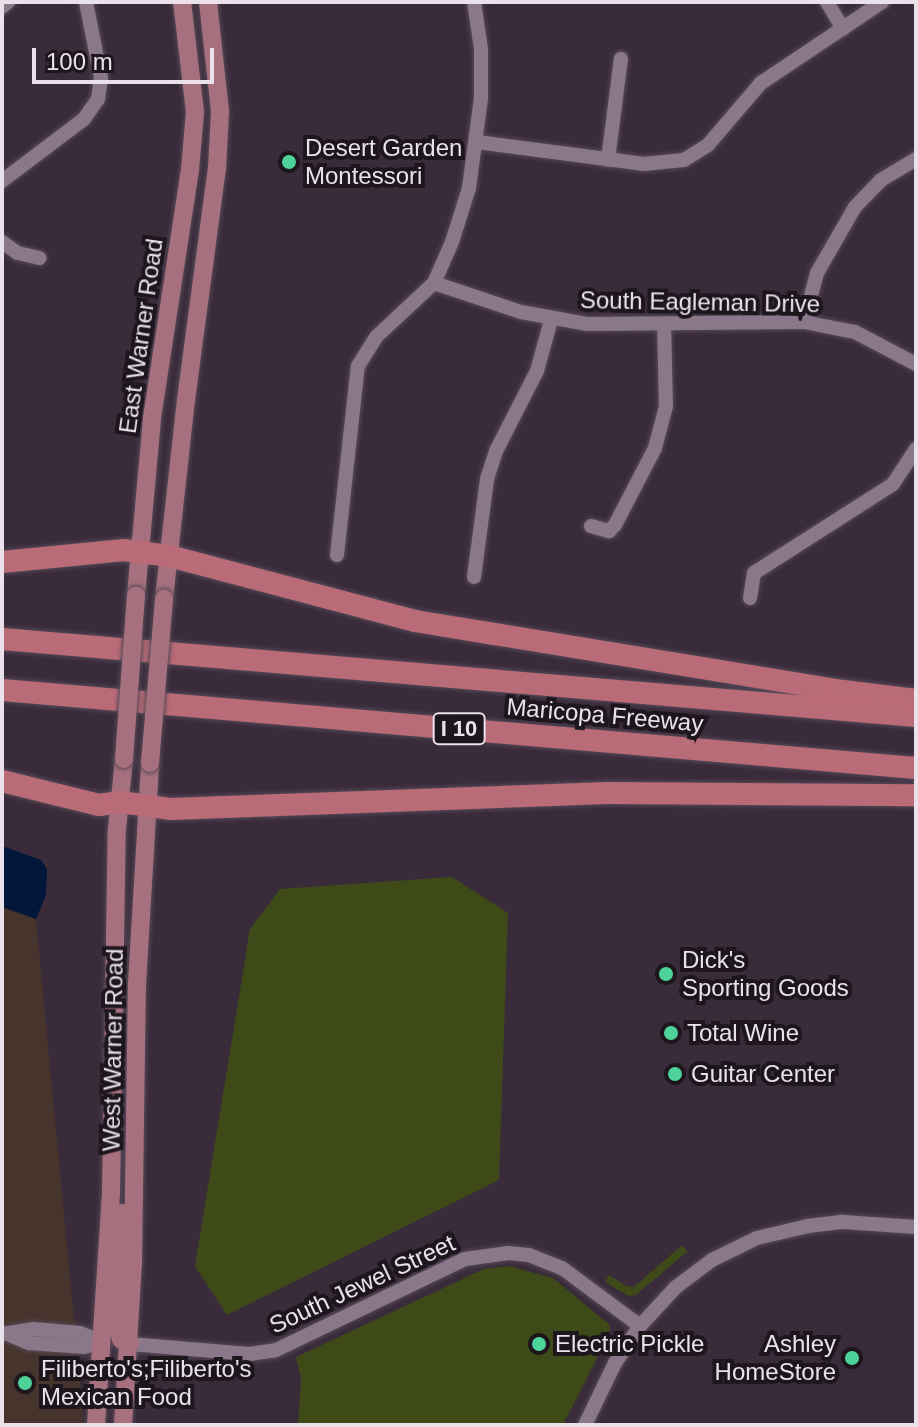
<!DOCTYPE html>
<html>
<head>
<meta charset="utf-8">
<style>
	body { margin:0 }
	#map { position:relative; width:918px; height:1427px; overflow:hidden; background:#3a2b3b; font-family:Helvetica,sans-serif }
	div>[style] { position:absolute }
	.commercial>* { inset:0; background:#47342d }
	.green>* { inset:0; background:#3f4a19 }
	.water>* { inset:0; background:#021639 }
	.roads { filter:drop-shadow(0 0 2px #564956) drop-shadow(0 0 2px #564956) }
	.minor>* { height:14px; margin:-7px; padding:0 7px; transform-origin:7px; border-radius:7px; background:#8a788a }
	.major>* { height:18px; margin:-9px; padding:0 9px; transform-origin:9px; border-radius:9px; background:#a7707f }
	.highway>* { height:22px; margin:-11px; padding:0 11px; transform-origin:11px; border-radius:11px; background:#ba6b78 }
	.bridges { filter:drop-shadow(0 0 2px #564956) drop-shadow(0 0 2px #564956) }
	.major-bridge>* { height:18px; margin:-9px; padding:0 9px; transform-origin:9px; border-radius:9px; background:#a7707f }
	.dots>* { width:22px; height:22px; translate:-50% -50%; box-sizing:border-box; border:4px solid #1d161d; border-radius:50% }
	span { translate:-50% -50%; white-space:nowrap; text-align:center; line-height:1.15; -webkit-text-stroke:8px #1d161d; paint-order:stroke }
	.shield-label span { padding:2px 6px; background:#1d161d; border:2px solid; border-radius:6px; -webkit-text-stroke-width:0 }
	.shield-label { font-size:22px; color:#ebe1eb; font-weight:700 }
	.poi-label { font-size:24px; color:#ebe1eb }
	.left { translate:0 -50%; text-align:left }
	.right { translate:-100% -50%; text-align:right }
	.street-label { font-size:24px; color:#ebe1eb }
	.frame { position:absolute; inset:0; border:4px solid #ebe1eb; pointer-events:none }
	.scale { position:absolute; left:32px; top:48px; width:182px; height:36px; box-sizing:border-box; border:4px solid #ebe1eb; border-top:0; padding-left:10px; font-size:24px; line-height:28px; white-space:nowrap; color:#ebe1eb; -webkit-text-stroke:6px #1d161d; paint-order:stroke }
</style>
</head>
<body>
<div id="map">
	<div class="commercial">
		<div style="clip-path:polygon(2px 907px,36px 919px,84px 1425px,2px 1425px)"></div>
	</div>
	<div class="green">
		<div style="clip-path:polygon(452px 877px,508px 913px,499px 1180px,227px 1315px,195px 1266px,250px 929px,280px 889px)"></div>
		<div style="clip-path:polygon(681px 1246px,688px 1251px,636px 1295px,628px 1296px,605px 1282px,609px 1275px,626px 1286px,634px 1287px)"></div>
		<div style="clip-path:polygon(509px 1266px,553px 1278px,610px 1325px,609px 1335px,563px 1425px,298px 1425px,301px 1379px,296px 1357px,484px 1269px)"></div>
	</div>
	<div class="water">
		<div style="clip-path:polygon(2px 846px,41px 860px,47px 869px,46px 895px,36px 919px,2px 907px)"></div>
	</div>
	<div class="roads">
		<div class="minor">
			<div style="left:827px;top:2px;width:31px;rotate:59deg"></div>
			<div style="left:2px;top:7px;width:8px;rotate:-40deg"></div>
			<div style="left:477px;top:142px;width:167px;rotate:7.5deg"></div>
			<div style="left:643px;top:164px;width:41px;rotate:-5.6deg"></div>
			<div style="left:684px;top:160px;width:28px;rotate:-32deg"></div>
			<div style="left:708px;top:145px;width:82px;rotate:-49.5deg"></div>
			<div style="left:761px;top:83px;width:146px;rotate:-33.8deg"></div>
			<div style="left:608px;top:160px;width:102px;rotate:-82.7deg"></div>
			<div style="left:2px;top:181px;width:103px;rotate:-37.1deg"></div>
			<div style="left:84px;top:119px;width:24px;rotate:-55deg"></div>
			<div style="left:98px;top:99px;width:21px;rotate:-82deg"></div>
			<div style="left:101px;top:78px;width:77px;rotate:-101.2deg"></div>
			<div style="left:2px;top:242px;width:19px;rotate:35deg"></div>
			<div style="left:18px;top:253px;width:22px;rotate:13deg"></div>
			<div style="left:434px;top:283px;width:92px;rotate:18.4deg"></div>
			<div style="left:521px;top:312px;width:68px;rotate:10.2deg"></div>
			<div style="left:588px;top:324px;width:216px;rotate:-0.5deg"></div>
			<div style="left:804px;top:322px;width:52px;rotate:11.1deg"></div>
			<div style="left:855px;top:332px;width:69px;rotate:27.7deg"></div>
			<div style="left:804px;top:322px;width:51px;rotate:-75.1deg"></div>
			<div style="left:817px;top:273px;width:76px;rotate:-60.1deg"></div>
			<div style="left:855px;top:207px;width:37px;rotate:-46deg"></div>
			<div style="left:881px;top:180px;width:41px;rotate:-31deg"></div>
			<div style="left:591px;top:526px;width:19px;rotate:16deg"></div>
			<div style="left:609px;top:531px;width:8px;rotate:-45deg"></div>
			<div style="left:615px;top:525px;width:87px;rotate:-62.5deg"></div>
			<div style="left:655px;top:448px;width:43px;rotate:-75.3deg"></div>
			<div style="left:666px;top:406px;width:81px;rotate:-91.4deg"></div>
			<div style="left:337px;top:555px;width:190px;rotate:-83.7deg"></div>
			<div style="left:358px;top:366px;width:34px;rotate:-58deg"></div>
			<div style="left:376px;top:337px;width:79px;rotate:-43deg"></div>
			<div style="left:434px;top:283px;width:45px;rotate:-66.3deg"></div>
			<div style="left:452px;top:242px;width:57px;rotate:-72.5deg"></div>
			<div style="left:469px;top:188px;width:91px;rotate:-82.4deg"></div>
			<div style="left:481px;top:98px;width:49px;rotate:-90deg"></div>
			<div style="left:481px;top:49px;width:48px;rotate:-98.5deg"></div>
			<div style="left:474px;top:577px;width:99px;rotate:-82.4deg"></div>
			<div style="left:487px;top:479px;width:29px;rotate:-72deg"></div>
			<div style="left:496px;top:451px;width:90px;rotate:-62.9deg"></div>
			<div style="left:537px;top:371px;width:53px;rotate:-74.6deg"></div>
			<div style="left:750px;top:598px;width:25px;rotate:-81deg"></div>
			<div style="left:754px;top:573px;width:165px;rotate:-32.6deg"></div>
			<div style="left:893px;top:484px;width:42px;rotate:-56.7deg"></div>
			<div style="left:2px;top:1334px;width:31px;rotate:-9deg"></div>
			<div style="left:33px;top:1329px;width:47px;rotate:4.9deg"></div>
			<div style="left:80px;top:1333px;width:24px;rotate:22deg"></div>
			<div style="left:10px;top:1335px;width:21px;rotate:23deg"></div>
			<div style="left:29px;top:1343px;width:55px;rotate:4.2deg"></div>
			<div style="left:84px;top:1347px;width:19px;rotate:-16deg"></div>
			<div style="left:130px;top:1344px;width:119px;rotate:4.8deg"></div>
			<div style="left:249px;top:1354px;width:27px;rotate:-8deg"></div>
			<div style="left:276px;top:1350px;width:210px;rotate:-25.7deg"></div>
			<div style="left:465px;top:1259px;width:44px;rotate:-7.8deg"></div>
			<div style="left:509px;top:1253px;width:20px;rotate:6deg"></div>
			<div style="left:529px;top:1255px;width:35px;rotate:22deg"></div>
			<div style="left:562px;top:1268px;width:97px;rotate:36.6deg"></div>
			<div style="left:585px;top:1425px;width:69px;rotate:-64.2deg"></div>
			<div style="left:615px;top:1363px;width:45px;rotate:-56deg"></div>
			<div style="left:640px;top:1326px;width:53px;rotate:-47.3deg"></div>
			<div style="left:676px;top:1287px;width:45px;rotate:-36.9deg"></div>
			<div style="left:712px;top:1260px;width:50px;rotate:-26.1deg"></div>
			<div style="left:757px;top:1238px;width:52px;rotate:-13.2deg"></div>
			<div style="left:808px;top:1226px;width:35px;rotate:-7deg"></div>
			<div style="left:843px;top:1222px;width:73px;rotate:3.9deg"></div>
		</div>
		<div class="major">
			<div style="left:136px;top:595px;width:178px;rotate:-84.8deg"></div>
			<div style="left:152px;top:418px;width:251px;rotate:-81.3deg"></div>
			<div style="left:190px;top:170px;width:58px;rotate:-85.1deg"></div>
			<div style="left:195px;top:112px;width:111px;rotate:-96.7deg"></div>
			<div style="left:164px;top:599px;width:200px;rotate:-83.7deg"></div>
			<div style="left:186px;top:400px;width:233px;rotate:-82.4deg"></div>
			<div style="left:217px;top:169px;width:58px;rotate:-87deg"></div>
			<div style="left:220px;top:111px;width:110px;rotate:-96.3deg"></div>
			<div style="left:122px;top:1213px;width:111px;rotate:92.6deg"></div>
			<div style="left:117px;top:1324px;width:16px;rotate:75deg"></div>
			<div style="left:121px;top:1339px;width:10px;rotate:29deg"></div>
			<div style="left:96px;top:1425px;width:231px;rotate:-86.3deg"></div>
			<div style="left:111px;top:1194px;width:365px;rotate:-89.1deg"></div>
			<div style="left:117px;top:829px;width:70px;rotate:-84.3deg"></div>
			<div style="left:123px;top:1425px;width:162px;rotate:-86.5deg"></div>
			<div style="left:133px;top:1263px;width:279px;rotate:-89.2deg"></div>
			<div style="left:137px;top:984px;width:221px;rotate:-86.6deg"></div>
		</div>
		<div class="highway">
			<div style="left:2px;top:562px;width:123px;rotate:-5.6deg"></div>
			<div style="left:124px;top:550px;width:45px;rotate:7.6deg"></div>
			<div style="left:169px;top:556px;width:254px;rotate:14.8deg"></div>
			<div style="left:415px;top:621px;width:426px;rotate:9.3deg"></div>
			<div style="left:835px;top:690px;width:82px;rotate:7deg"></div>
			<div style="left:2px;top:639px;width:917px;rotate:4.82deg"></div>
			<div style="left:2px;top:690px;width:917px;rotate:4.88deg"></div>
			<div style="left:2px;top:781px;width:100px;rotate:13.9deg"></div>
			<div style="left:99px;top:805px;width:22px;rotate:-8deg"></div>
			<div style="left:121px;top:802px;width:49px;rotate:8.1deg"></div>
			<div style="left:170px;top:809px;width:438px;rotate:-2.1deg"></div>
			<div style="left:608px;top:793px;width:308px;rotate:0.4deg"></div>
		</div>
	</div>
	<div class="bridges">
		<div class="major-bridge">
			<div style="left:124px;top:759px;width:164px;rotate:-85.8deg"></div>
			<div style="left:150px;top:763px;width:165px;rotate:-85.1deg"></div>
		</div>
	</div>
	<div class="dots">
		<div style="left:289px;top:162px;background:#4dd39a"></div>
		<div style="left:666px;top:974px;background:#4dd39a"></div>
		<div style="left:671px;top:1033px;background:#4dd39a"></div>
		<div style="left:675px;top:1074px;background:#4dd39a"></div>
		<div style="left:539px;top:1344px;background:#4dd39a"></div>
		<div style="left:852px;top:1358px;background:#4dd39a"></div>
		<div style="left:25px;top:1383px;background:#4dd39a"></div>
	</div>
	<div class="shield-label">
		<span style="left:459px;top:729px">I 10</span>
	</div>
	<div class="poi-label">
		<span class="left" style="left:305px;top:162px">Desert Garden<br>Montessori</span>
		<span class="left" style="left:682px;top:974px">Dick's<br>Sporting Goods</span>
		<span class="left" style="left:687px;top:1033px">Total Wine</span>
		<span class="left" style="left:691px;top:1074px">Guitar Center</span>
		<span class="left" style="left:555px;top:1344px">Electric Pickle</span>
		<span class="right" style="left:836px;top:1358px">Ashley<br>HomeStore</span>
		<span class="left" style="left:41px;top:1383px">Filiberto's;Filiberto's<br>Mexican Food</span>
	</div>
	<div class="street-label">
		<span style="left:700px;top:302px;rotate:1deg">South Eagleman Drive</span>
		<span style="left:141px;top:336px;rotate:-82deg">East Warner Road</span>
		<span style="left:605px;top:715px;rotate:5deg">Maricopa Freeway</span>
		<span style="left:113px;top:1050px;rotate:-89deg">West Warner Road</span>
		<span style="left:362px;top:1284px;rotate:-25deg">South Jewel Street</span>
	</div>
	<div class="frame"></div>
	<div class="scale">100 m</div>
</div>
</body>
</html>
